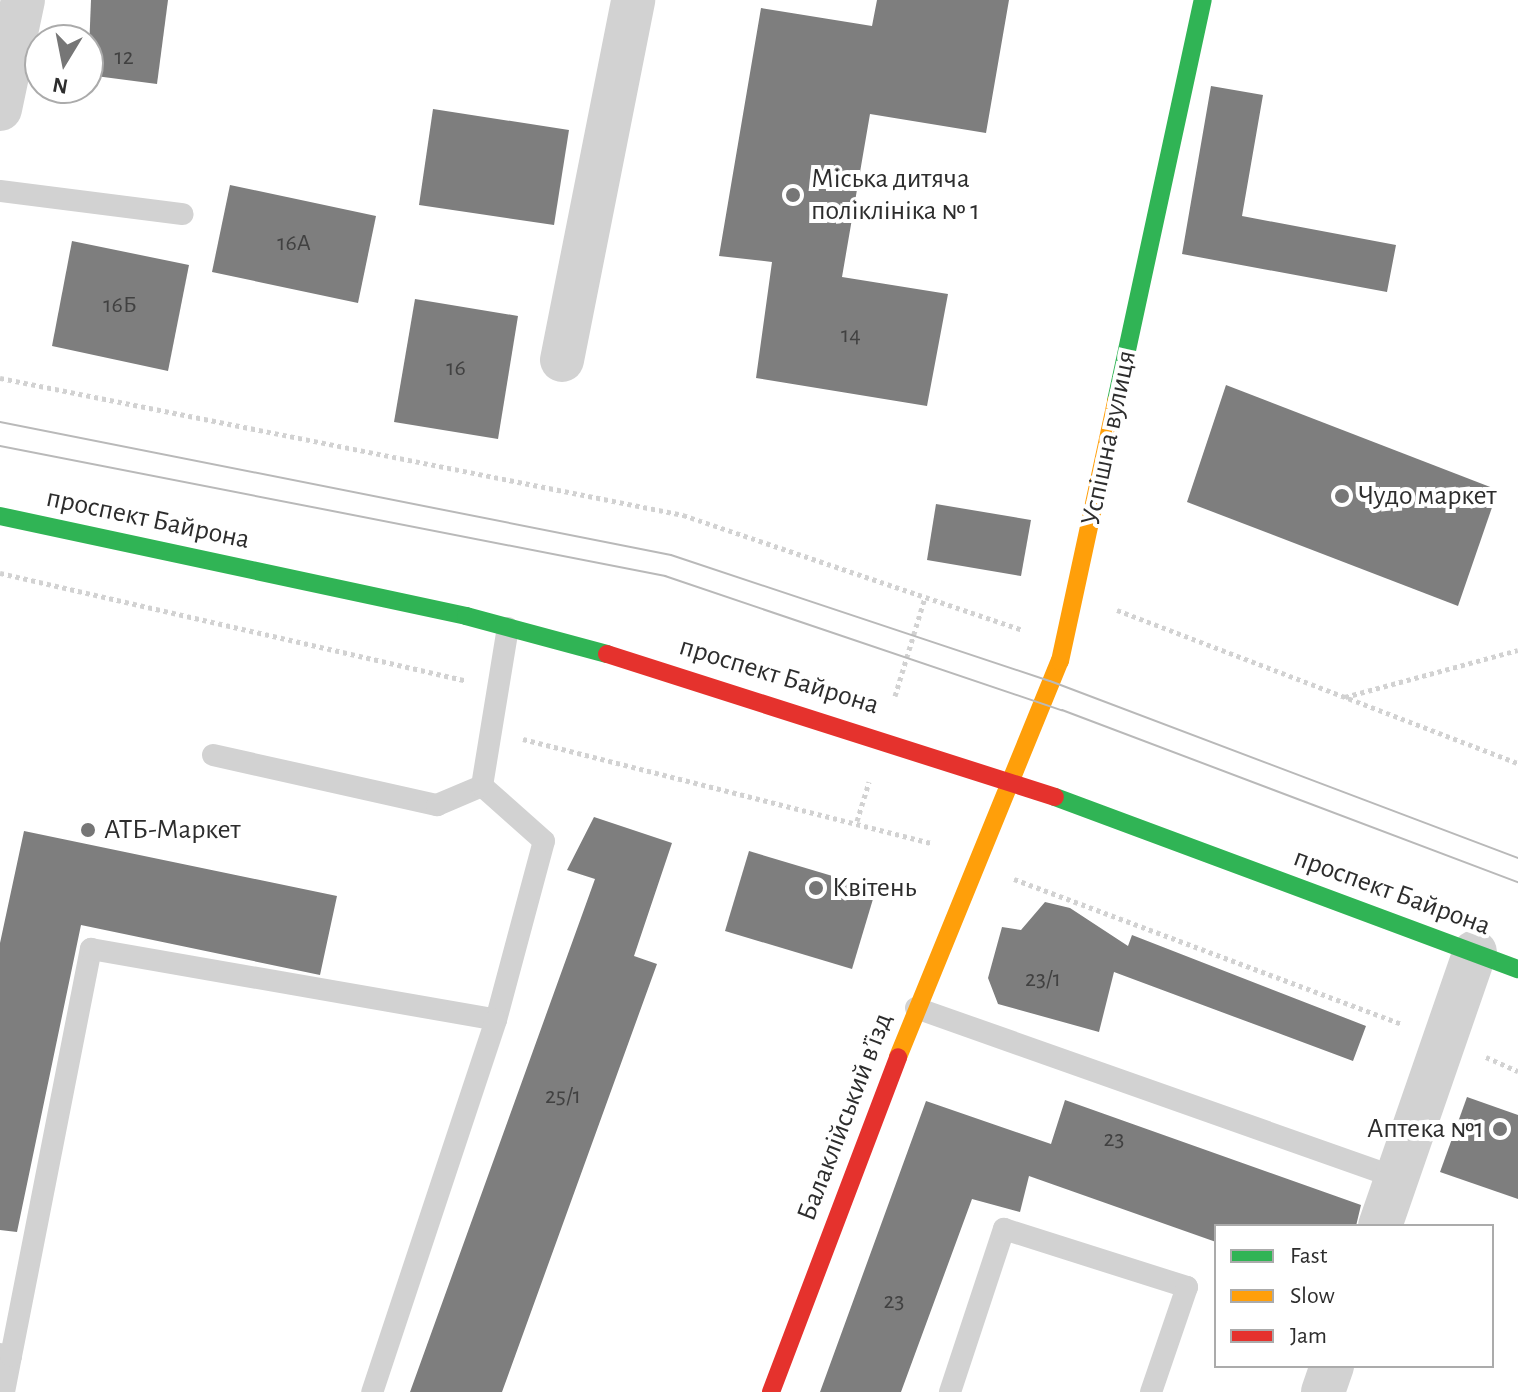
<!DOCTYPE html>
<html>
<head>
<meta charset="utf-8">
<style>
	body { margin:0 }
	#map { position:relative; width:1518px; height:1392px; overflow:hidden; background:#fff; font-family:"Alegreya Sans",sans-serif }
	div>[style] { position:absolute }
	.building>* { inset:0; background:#7e7e7e }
	.path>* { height:5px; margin-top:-2.5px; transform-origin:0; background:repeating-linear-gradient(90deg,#d2d2d2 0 4px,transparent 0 8px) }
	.lane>* { height:22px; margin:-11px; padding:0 11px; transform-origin:11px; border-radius:11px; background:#d2d2d2 }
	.street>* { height:44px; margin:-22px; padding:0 22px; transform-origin:22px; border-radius:22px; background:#d2d2d2 }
	.fast>* { height:18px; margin:-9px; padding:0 9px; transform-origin:9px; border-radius:9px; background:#30b455 }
	.slow>* { height:18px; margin:-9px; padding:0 9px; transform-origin:9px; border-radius:9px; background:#ff9f0a }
	.jam>* { height:18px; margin:-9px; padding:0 9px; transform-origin:9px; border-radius:9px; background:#e5322d }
	.tram>* { height:2px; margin:-1px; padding:0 1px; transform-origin:1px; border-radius:1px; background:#b9b9b9 }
	.dots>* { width:22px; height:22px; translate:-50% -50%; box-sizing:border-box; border:4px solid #fff; border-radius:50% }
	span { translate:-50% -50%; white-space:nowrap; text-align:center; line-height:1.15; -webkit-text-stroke:8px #fff; paint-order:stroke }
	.number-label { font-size:24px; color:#414141 }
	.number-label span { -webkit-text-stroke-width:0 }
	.poi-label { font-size:28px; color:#2d2d2d }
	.left { translate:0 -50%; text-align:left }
	.right { translate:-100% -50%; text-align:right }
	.street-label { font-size:28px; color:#2d2d2d }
	.legend { position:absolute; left:1214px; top:1224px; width:280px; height:144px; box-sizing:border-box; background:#fff; border:2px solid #ababab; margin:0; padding:10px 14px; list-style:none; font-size:24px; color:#2d2d2d }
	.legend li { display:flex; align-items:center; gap:16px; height:40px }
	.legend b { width:40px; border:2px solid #ababab }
	.north { position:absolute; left:24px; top:24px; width:80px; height:80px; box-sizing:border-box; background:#fff; border:2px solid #ababab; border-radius:50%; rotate:190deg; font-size:22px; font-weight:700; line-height:32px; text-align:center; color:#2d2d2d }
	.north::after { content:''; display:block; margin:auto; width:28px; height:36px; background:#767676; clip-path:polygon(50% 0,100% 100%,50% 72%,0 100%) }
</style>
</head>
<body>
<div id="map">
	<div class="building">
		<div style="clip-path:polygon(91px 0,168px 0,157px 84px,88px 75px)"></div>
		<div style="clip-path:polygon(877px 0,1009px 0,986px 133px,870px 114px,842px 277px,948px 294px,927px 406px,756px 378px,772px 262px,719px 256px,761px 8px,872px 26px)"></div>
		<div style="clip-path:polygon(1211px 86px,1263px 95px,1242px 216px,1396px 245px,1387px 292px,1182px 254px)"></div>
		<div style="clip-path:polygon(433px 109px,569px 130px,554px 225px,419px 205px)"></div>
		<div style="clip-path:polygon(230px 185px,376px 216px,358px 303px,212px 272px)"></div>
		<div style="clip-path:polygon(72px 241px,189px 265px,168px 371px,52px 346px)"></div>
		<div style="clip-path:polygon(415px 299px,518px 316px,498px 439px,394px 422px)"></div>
		<div style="clip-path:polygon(1226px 385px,1498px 490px,1458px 606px,1187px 502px)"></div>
		<div style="clip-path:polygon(936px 504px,1031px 520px,1021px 576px,927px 560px)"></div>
		<div style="clip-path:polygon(594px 817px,672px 843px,634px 956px,657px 964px,502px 1392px,410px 1392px,595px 879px,567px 870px)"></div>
		<div style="clip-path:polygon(24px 831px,337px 896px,320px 975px,81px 925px,17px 1232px,0 1230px,0 943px)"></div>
		<div style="clip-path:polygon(749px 851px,876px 889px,852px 969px,725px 931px)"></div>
		<div style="clip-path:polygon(1045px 902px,1070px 908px,1128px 946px,1132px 935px,1366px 1026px,1353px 1061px,1114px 972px,1099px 1032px,998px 1004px,988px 978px,1002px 927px,1021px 930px)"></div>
		<div style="clip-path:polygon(1467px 1097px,1518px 1115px,1518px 1199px,1440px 1172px)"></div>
		<div style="clip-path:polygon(1065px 1100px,1361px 1205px,1356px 1226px,1216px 1226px,1216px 1242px,1029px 1176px,1020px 1212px,972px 1199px,901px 1392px,820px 1392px,926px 1101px,1051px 1144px)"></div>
	</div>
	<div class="path">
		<div style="left:0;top:378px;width:697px;rotate:11.34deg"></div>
		<div style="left:683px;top:515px;width:359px;rotate:18.7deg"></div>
		<div style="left:0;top:573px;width:479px;rotate:13deg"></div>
		<div style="left:1117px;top:610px;width:429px;rotate:20.9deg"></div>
		<div style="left:895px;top:696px;width:103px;rotate:-73.1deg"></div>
		<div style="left:1345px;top:697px;width:179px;rotate:-15.2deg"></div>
		<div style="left:523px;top:739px;width:422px;rotate:14.3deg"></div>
		<div style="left:857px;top:821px;width:41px;rotate:-72.9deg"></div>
		<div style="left:1014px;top:879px;width:414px;rotate:20.5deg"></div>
		<div style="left:1486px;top:1057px;width:35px;rotate:24deg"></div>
	</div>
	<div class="lane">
		<div style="left:0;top:191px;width:184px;rotate:7.2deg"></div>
		<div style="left:213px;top:755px;width:230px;rotate:12.6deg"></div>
		<div style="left:437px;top:805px;width:49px;rotate:-22.9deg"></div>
		<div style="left:916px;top:1008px;width:510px;rotate:19.46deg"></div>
		<div style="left:496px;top:1020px;width:185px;rotate:-75deg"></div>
		<div style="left:544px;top:841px;width:83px;rotate:-138.4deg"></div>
		<div style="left:482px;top:786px;width:160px;rotate:-80.7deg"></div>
		<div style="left:0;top:1354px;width:11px;rotate:10deg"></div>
		<div style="left:11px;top:1356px;width:37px;rotate:101deg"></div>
		<div style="left:11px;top:1356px;width:415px;rotate:-78.9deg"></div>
		<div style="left:91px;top:949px;width:411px;rotate:9.9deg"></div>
		<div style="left:496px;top:1020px;width:392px;rotate:108.4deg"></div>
		<div style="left:950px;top:1392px;width:172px;rotate:-71.7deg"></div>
		<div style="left:1004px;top:1229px;width:192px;rotate:17.6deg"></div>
		<div style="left:1187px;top:1287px;width:111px;rotate:108.9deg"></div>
	</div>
	<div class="street">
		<div style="left:0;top:109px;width:111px;rotate:-78.1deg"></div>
		<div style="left:562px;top:360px;width:367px;rotate:-78.8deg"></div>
		<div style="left:1380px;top:1226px;width:290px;rotate:-70.9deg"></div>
		<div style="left:1323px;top:1392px;width:28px;rotate:-71deg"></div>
	</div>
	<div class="fast">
		<div style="left:1116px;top:401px;width:410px;rotate:-77.8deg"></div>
		<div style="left:0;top:516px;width:477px;rotate:12.1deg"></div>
		<div style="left:466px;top:616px;width:146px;rotate:15.1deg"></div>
		<div style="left:1055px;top:797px;width:494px;rotate:20.4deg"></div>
	</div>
	<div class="slow">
		<div style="left:898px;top:1057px;width:428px;rotate:-67.8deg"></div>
		<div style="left:1060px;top:661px;width:266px;rotate:-77.8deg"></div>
	</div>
	<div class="jam">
		<div style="left:607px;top:654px;width:470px;rotate:17.7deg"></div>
		<div style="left:771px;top:1392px;width:358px;rotate:-69.2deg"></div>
	</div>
	<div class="tram">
		<div style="left:0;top:422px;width:684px;rotate:11.21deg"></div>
		<div style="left:671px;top:555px;width:399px;rotate:18.4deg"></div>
		<div style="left:1050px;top:681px;width:500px;rotate:20.72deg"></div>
		<div style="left:0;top:446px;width:678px;rotate:11.06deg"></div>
		<div style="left:665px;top:576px;width:419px;rotate:18.7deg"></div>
		<div style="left:1062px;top:710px;width:487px;rotate:20.7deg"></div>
	</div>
	<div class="dots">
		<div style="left:793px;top:195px;background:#767676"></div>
		<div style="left:1342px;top:496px;background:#767676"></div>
		<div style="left:88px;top:830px;background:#767676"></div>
		<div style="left:816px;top:888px;background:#767676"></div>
		<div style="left:1500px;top:1129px;background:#767676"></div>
	</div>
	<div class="number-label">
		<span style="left:124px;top:58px">12</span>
		<span style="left:294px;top:244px">16А</span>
		<span style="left:120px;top:306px">16Б</span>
		<span style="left:851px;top:336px">14</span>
		<span style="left:456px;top:369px">16</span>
		<span style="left:1043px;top:980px">23/1</span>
		<span style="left:563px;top:1097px">25/1</span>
		<span style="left:1114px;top:1140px">23</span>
		<span style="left:894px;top:1302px">23</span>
	</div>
	<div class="poi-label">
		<span class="left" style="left:811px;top:195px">Міська дитяча<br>поліклініка № 1</span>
		<span class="left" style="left:1358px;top:496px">Чудо маркет</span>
		<span class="left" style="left:104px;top:830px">АТБ-Маркет</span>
		<span class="left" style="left:832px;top:888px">Квітень</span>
		<span class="right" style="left:1484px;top:1129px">Аптека №1</span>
	</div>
	<div class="street-label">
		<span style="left:1109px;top:438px;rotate:-78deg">Успішна вулиця</span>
		<span style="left:148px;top:519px;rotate:12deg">проспект Байрона</span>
		<span style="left:779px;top:676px;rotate:17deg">проспект Байрона</span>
		<span style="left:1392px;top:892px;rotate:20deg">проспект Байрона</span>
		<span style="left:845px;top:1117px;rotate:-69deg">Балаклійський в’їзд</span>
	</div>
	<ul class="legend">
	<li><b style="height:10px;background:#30b455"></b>Fast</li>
	<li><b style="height:10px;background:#ff9f0a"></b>Slow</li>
	<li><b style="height:10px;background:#e5322d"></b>Jam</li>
	</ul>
	<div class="north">N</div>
</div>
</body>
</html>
